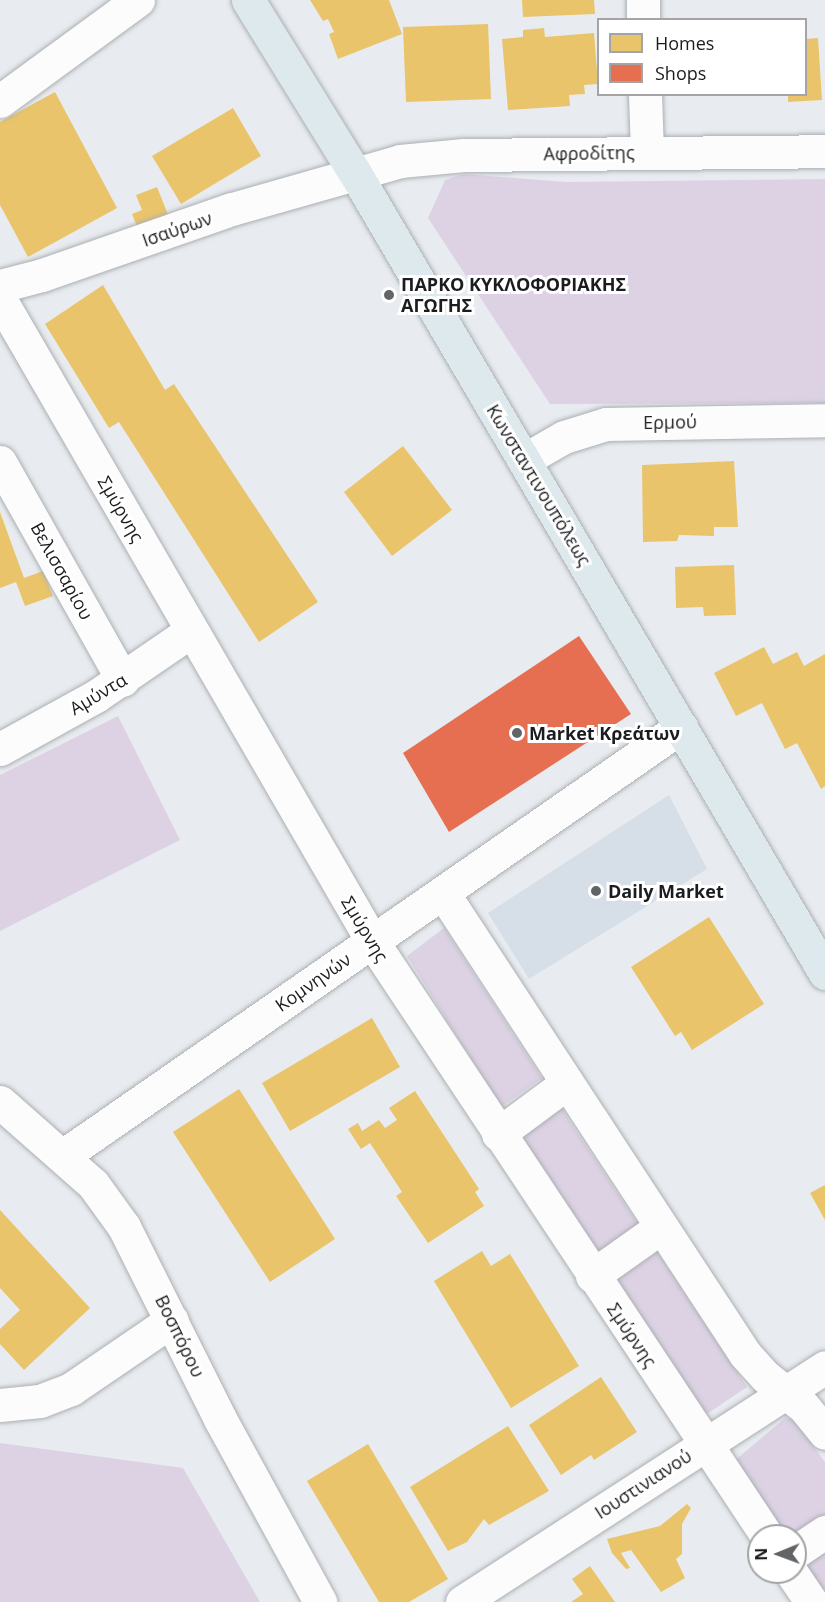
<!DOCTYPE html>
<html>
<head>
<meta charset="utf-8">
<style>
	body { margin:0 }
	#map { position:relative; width:825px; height:1602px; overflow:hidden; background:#e8ecf0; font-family:"Open Sans",sans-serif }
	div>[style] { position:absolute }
	.built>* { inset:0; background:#d6dee8 }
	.green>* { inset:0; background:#dcd2e4 }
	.homes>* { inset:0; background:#e9c46a }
	.shops>* { inset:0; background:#e76f51 }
	.roads { filter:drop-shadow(0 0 2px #acafb2) drop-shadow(0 0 2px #acafb2) }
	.minor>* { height:33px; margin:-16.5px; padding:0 16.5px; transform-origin:16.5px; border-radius:16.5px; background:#fcfcfd }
	.major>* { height:33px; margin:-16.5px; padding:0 16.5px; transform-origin:16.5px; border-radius:16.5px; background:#dde9ed }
	.dots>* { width:16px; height:16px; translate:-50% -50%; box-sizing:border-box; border:3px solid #fff; border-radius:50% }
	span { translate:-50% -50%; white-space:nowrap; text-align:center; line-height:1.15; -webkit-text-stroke:6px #fff; paint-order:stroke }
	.street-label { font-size:18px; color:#1a1c1f }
	.poi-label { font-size:18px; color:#1a1c1f; font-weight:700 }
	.left { translate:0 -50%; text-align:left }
	.legend { position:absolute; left:597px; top:18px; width:210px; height:78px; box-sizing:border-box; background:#fff; border:2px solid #a3a4a5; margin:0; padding:8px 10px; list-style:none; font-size:18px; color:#1a1c1f }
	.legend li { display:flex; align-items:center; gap:12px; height:30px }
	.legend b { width:30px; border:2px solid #a3a4a5 }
	.north { position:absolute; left:747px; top:1524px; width:60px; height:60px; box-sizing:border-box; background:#fff; border:2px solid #a3a4a5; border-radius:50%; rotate:269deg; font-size:16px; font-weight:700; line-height:24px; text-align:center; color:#1a1c1f }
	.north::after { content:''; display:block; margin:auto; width:21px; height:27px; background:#626568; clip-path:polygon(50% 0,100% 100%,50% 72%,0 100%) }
</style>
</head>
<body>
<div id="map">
	<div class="built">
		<div style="clip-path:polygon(669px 795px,707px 869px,529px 979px,488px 913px)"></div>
	</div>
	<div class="green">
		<div style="clip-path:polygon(463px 174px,566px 182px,825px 179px,825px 403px,550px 404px,428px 218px,445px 180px)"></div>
		<div style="clip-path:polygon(118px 716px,180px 840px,0 931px,0 775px)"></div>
		<div style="clip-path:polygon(444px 928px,542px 1078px,501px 1107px,407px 956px)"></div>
		<div style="clip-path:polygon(561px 1108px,638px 1224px,597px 1253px,520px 1138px)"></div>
		<div style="clip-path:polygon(657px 1252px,747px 1387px,704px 1416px,615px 1280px)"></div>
		<div style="clip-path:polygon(785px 1418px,793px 1419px,825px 1462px,825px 1515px,795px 1536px,783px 1536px,734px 1461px)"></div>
		<div style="clip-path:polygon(0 1443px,183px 1468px,260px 1602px,0 1602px)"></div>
		<div style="clip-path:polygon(825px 1552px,825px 1594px,805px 1565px)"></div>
	</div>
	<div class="homes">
		<div style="clip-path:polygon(310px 0,389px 0,402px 34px,338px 59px,329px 34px,334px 32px,328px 19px,323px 21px)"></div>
		<div style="clip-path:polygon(522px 0,594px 0,595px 14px,523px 17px)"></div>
		<div style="clip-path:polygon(488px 24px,491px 99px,406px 102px,403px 27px)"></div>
		<div style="clip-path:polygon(544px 28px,545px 37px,594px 33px,598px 84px,584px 85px,585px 94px,569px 95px,570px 106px,508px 110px,502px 39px,523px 37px,523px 30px)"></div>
		<div style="clip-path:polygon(818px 38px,822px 100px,788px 102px,788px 94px,806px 94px,806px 39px)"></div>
		<div style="clip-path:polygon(55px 92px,117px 208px,28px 257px,0 205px,0 122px)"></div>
		<div style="clip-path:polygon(233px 108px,261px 156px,181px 204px,152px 156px)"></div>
		<div style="clip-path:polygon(157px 187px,169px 217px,138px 229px,132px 214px,142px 210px,136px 195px)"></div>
		<div style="clip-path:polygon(103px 285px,165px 390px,174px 384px,318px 602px,259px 642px,119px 422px,109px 428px,45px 324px)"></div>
		<div style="clip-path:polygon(403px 446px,452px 510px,392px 556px,344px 492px)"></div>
		<div style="clip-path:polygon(734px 461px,738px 527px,714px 527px,714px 536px,679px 535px,677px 541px,643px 542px,642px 465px)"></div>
		<div style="clip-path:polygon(0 512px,24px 578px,43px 571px,53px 596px,25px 606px,16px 582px,0 588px)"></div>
		<div style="clip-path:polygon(734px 565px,736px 615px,704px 616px,703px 607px,676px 608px,675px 567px)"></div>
		<div style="clip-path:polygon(764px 647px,773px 664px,797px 652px,804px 666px,825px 654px,825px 786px,821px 789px,797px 743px,785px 749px,762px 703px,736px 716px,714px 673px)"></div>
		<div style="clip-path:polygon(709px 917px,764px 1004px,692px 1050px,681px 1032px,675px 1036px,631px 967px)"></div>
		<div style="clip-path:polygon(372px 1018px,400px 1067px,290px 1131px,262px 1083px)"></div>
		<div style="clip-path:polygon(239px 1089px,335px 1239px,270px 1282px,173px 1132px)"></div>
		<div style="clip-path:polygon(415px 1091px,479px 1189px,475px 1192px,484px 1206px,428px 1243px,396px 1196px,402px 1192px,370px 1143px,361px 1149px,348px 1129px,358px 1123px,362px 1131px,379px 1120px,385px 1128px,397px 1120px,389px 1108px)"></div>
		<div style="clip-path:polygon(825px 1185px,825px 1220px,810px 1193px)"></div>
		<div style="clip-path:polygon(0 1210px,90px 1308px,24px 1370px,0 1344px,0 1329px,20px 1310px,0 1288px)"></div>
		<div style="clip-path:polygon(482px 1251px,491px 1266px,510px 1254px,579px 1366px,511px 1408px,434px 1281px)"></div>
		<div style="clip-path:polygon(601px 1377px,637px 1432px,594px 1460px,591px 1455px,561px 1475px,529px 1425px)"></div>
		<div style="clip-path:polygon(508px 1426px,549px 1491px,489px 1525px,484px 1519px,467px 1542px,448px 1551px,410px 1487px)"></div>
		<div style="clip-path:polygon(368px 1444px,448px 1579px,409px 1602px,379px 1602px,307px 1481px)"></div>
		<div style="clip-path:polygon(687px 1504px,691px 1508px,682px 1524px,682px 1554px,676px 1559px,685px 1578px,661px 1592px,631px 1550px,621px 1553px,630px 1568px,626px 1569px,612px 1553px,607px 1539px,660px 1526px)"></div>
		<div style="clip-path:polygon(590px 1566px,615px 1602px,571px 1602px,583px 1594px,572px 1579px)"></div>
	</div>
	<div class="shops">
		<div style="clip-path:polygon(579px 636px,631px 714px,449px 832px,403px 753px)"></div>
	</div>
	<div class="roads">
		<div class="minor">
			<div style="left:643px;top:0;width:20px;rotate:90deg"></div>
			<div style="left:645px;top:94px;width:58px;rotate:88deg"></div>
			<div style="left:0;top:101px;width:171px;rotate:-36.2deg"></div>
			<div style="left:0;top:286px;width:43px;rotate:-14.7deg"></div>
			<div style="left:42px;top:275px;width:201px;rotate:-19.2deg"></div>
			<div style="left:232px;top:209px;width:175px;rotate:-15.9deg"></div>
			<div style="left:400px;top:161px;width:64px;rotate:-5.4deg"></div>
			<div style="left:464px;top:155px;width:361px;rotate:-0.6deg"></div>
			<div style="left:0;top:299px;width:742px;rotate:59.91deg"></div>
			<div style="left:372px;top:941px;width:714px;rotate:56.42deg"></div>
			<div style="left:524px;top:460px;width:46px;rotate:-29.9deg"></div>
			<div style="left:564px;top:437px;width:44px;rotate:-17.2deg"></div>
			<div style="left:606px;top:424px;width:219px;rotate:-1deg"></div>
			<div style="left:0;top:462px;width:250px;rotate:60.6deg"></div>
			<div style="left:0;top:749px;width:110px;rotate:-28.9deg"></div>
			<div style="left:96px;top:696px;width:115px;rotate:-34.4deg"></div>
			<div style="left:443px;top:893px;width:551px;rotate:56.77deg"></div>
			<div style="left:745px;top:1354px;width:31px;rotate:48deg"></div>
			<div style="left:766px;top:1377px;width:48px;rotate:38.3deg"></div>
			<div style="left:804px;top:1407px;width:33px;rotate:51deg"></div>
			<div style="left:0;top:1102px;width:124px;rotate:41.4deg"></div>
			<div style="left:93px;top:1184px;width:53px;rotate:54.2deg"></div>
			<div style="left:124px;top:1227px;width:215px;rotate:63.4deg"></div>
			<div style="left:220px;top:1419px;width:209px;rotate:61.3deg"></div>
			<div style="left:498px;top:1134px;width:86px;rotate:-36.5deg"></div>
			<div style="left:64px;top:1155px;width:751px;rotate:-34.75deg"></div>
			<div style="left:592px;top:1276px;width:85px;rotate:-35.4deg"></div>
			<div style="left:0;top:1405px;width:40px;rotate:-5.7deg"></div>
			<div style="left:40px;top:1401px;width:33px;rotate:-21deg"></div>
			<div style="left:71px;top:1389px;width:122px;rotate:-34.3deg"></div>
			<div style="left:795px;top:1552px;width:36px;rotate:-34deg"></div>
			<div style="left:791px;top:1572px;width:36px;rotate:56deg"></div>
			<div style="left:462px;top:1602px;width:432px;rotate:-32.9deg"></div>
		</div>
		<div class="major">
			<div style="left:248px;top:0;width:203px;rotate:58.3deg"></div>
			<div style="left:355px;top:173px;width:928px;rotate:59.57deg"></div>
		</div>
	</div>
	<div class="dots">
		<div style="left:389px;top:295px;background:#626568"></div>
		<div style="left:517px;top:733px;background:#626568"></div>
		<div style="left:596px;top:891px;background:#626568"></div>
	</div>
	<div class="street-label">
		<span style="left:589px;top:153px;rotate:-1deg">Αφροδίτης</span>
		<span style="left:177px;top:229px;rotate:-19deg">Ισαύρων</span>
		<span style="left:670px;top:422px;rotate:-1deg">Ερμού</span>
		<span style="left:539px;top:485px;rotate:59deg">Κωνσταντινουπόλεως</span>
		<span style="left:121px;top:509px;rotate:60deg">Σμύρνης</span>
		<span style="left:62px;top:571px;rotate:61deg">Βελισσαρίου</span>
		<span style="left:98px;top:694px;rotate:-31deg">Αμύντα</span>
		<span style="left:365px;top:929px;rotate:59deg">Σμύρνης</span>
		<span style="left:313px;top:982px;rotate:-35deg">Κομνηνών</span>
		<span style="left:632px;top:1335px;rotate:56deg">Σμύρνης</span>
		<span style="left:180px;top:1336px;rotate:64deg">Βοσπόρου</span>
		<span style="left:643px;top:1484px;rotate:-33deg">Ιουστινιανού</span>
	</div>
	<div class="poi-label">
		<span class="left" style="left:401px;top:295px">ΠΑΡΚΟ ΚΥΚΛΟΦΟΡΙΑΚΗΣ<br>ΑΓΩΓΗΣ</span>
		<span class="left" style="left:529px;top:733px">Market Κρεάτων</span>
		<span class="left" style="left:608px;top:891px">Daily Market</span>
	</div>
	<ul class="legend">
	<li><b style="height:16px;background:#e9c46a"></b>Homes</li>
	<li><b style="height:16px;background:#e76f51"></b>Shops</li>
	</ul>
	<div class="north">N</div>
</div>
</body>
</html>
